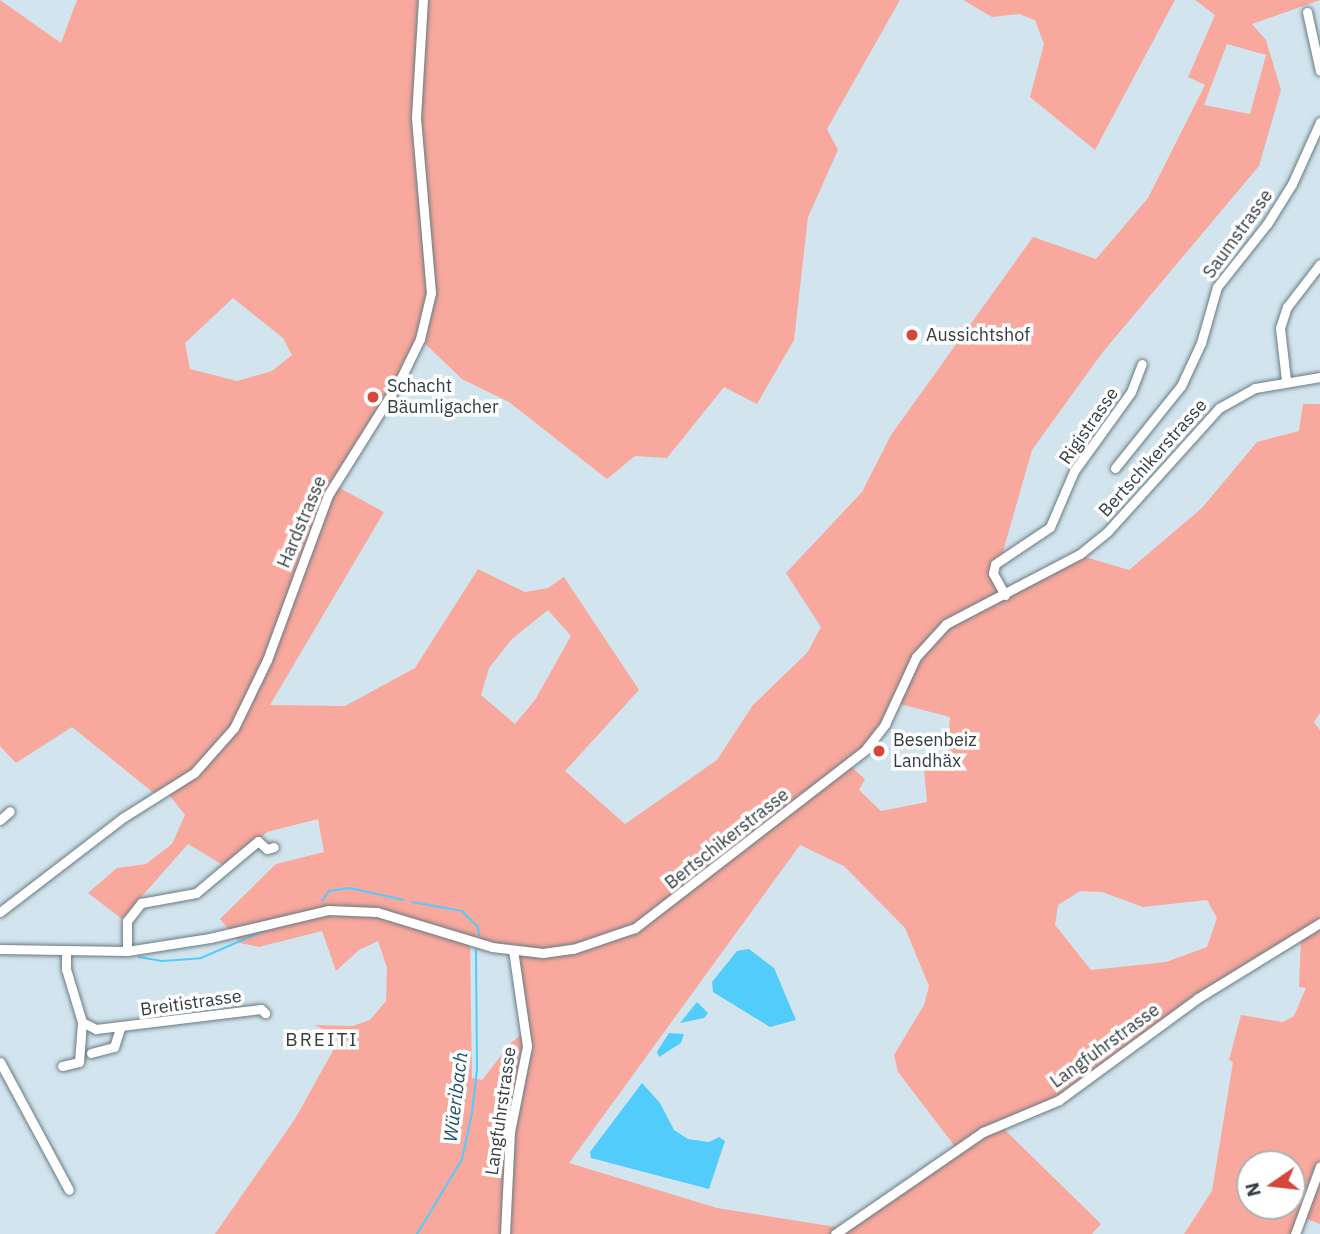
<!DOCTYPE html>
<html>
<head>
<meta charset="utf-8">
<style>
	body { margin:0 }
	#map { position:relative; width:1320px; height:1234px; overflow:hidden; background:#d2e5ee; font-family:"IBM Plex Sans",sans-serif }
	div>[style] { position:absolute }
	.green>* { inset:0; background:#f8a89c }
	.water>* { inset:0; background:#52ccfb }
	.stream>* { height:2px; margin:-1px; padding:0 1px; transform-origin:1px; border-radius:1px; background:#52ccfb }
	.roads { filter:drop-shadow(0 0 2px #697a82) drop-shadow(0 0 2px #697a82) }
	.minor>* { height:9px; margin:-4.5px; padding:0 4.5px; transform-origin:4.5px; border-radius:4.5px; background:#fff }
	.dots>* { width:19px; height:19px; translate:-50% -50%; box-sizing:border-box; border:4px solid #fff; border-radius:50% }
	span { translate:-50% -50%; white-space:nowrap; text-align:center; line-height:1.15; -webkit-text-stroke:7px #fff; paint-order:stroke }
	.street-label { font-size:18px; color:#353d40 }
	.poi-label { font-size:18px; color:#353d40 }
	.left { translate:0 -50%; text-align:left }
	.neighbourhood-label { font-size:19px; color:#353d40; letter-spacing:2px }
	.water-label { font-size:19px; color:#205266; font-style:italic }
	.north { position:absolute; left:1236px; top:1150px; width:70px; height:70px; box-sizing:border-box; background:#fff; border:2px solid #aeb1b3; border-radius:50%; rotate:256deg; font-size:19px; font-weight:700; line-height:28px; text-align:center; color:#353d40 }
	.north::after { content:''; display:block; margin:auto; width:24px; height:32px; background:#d44739; clip-path:polygon(50% 0,100% 100%,50% 72%,0 100%) }
</style>
</head>
<body>
<div id="map">
	<div class="green">
		<div style="clip-path:polygon(evenodd,0 0,61px 43px,77px 0,900px 0,827px 129px,838px 150px,808px 217px,794px 340px,757px 404px,724px 387px,667px 458px,635px 456px,607px 479px,509px 402px,462px 379px,420px 339px,334px 485px,384px 512px,270px 705px,345px 706px,415px 668px,478px 569px,525px 592px,548px 588px,564px 577px,639px 690px,565px 771px,625px 824px,717px 760px,753px 705px,807px 653px,821px 627px,786px 573px,862px 492px,891px 435px,1033px 237px,1096px 259px,1148px 198px,1205px 85px,1188px 77px,1215px 15px,1195px 0,1320px 0,1252px 24px,1266px 40px,1281px 90px,1259px 166px,1102px 353px,1032px 450px,1002px 555px,995px 564px,1005px 595px,1075px 554px,1129px 570px,1202px 508px,1257px 442px,1299px 431px,1303px 404px,1320px 404px,1320px 713px,1314px 722px,1320px 730px,1320px 1224px,1302px 1217px,1295px 1234px,1184px 1234px,1212px 1191px,1233px 1062px,1229px 1060px,1241px 1015px,1283px 1022px,1294px 1016px,1306px 988px,1299px 987px,1301px 938px,1198px 998px,1059px 1100px,999px 1124px,1101px 1224px,1092px 1234px,215px 1234px,295px 1119px,340px 1038px,315px 1025px,353px 1026px,370px 1020px,386px 1001px,387px 968px,378px 941px,359px 950px,336px 971px,322px 931px,259px 947px,240px 943px,220px 919px,276px 864px,324px 852px,318px 819px,267px 832px,228px 868px,188px 844px,122px 919px,88px 893px,117px 868px,146px 864px,172px 844px,185px 815px,166px 791px,155px 794px,72px 727px,16px 763px,0 746px,0 0,1227px 44px,1266px 55px,1250px 114px,1204px 105px,1227px 44px,0 0,233px 298px,283px 338px,292px 355px,272px 371px,237px 381px,190px 369px,185px 343px,233px 298px,0 0,548px 610px,571px 636px,535px 700px,515px 724px,481px 695px,489px 668px,512px 639px,548px 610px,0 0,896px 703px,950px 717px,946px 771px,924px 768px,927px 802px,881px 811px,859px 790px,865px 779px,848px 764px,885px 724px,896px 703px,0 0,800px 845px,844px 866px,905px 928px,929px 986px,924px 1005px,894px 1055px,898px 1072px,957px 1149px,842px 1228px,717px 1208px,569px 1163px,800px 845px,0 0,1080px 891px,1102px 892px,1143px 907px,1207px 900px,1217px 918px,1207px 947px,1166px 962px,1091px 970px,1055px 925px,1058px 905px,1080px 891px,0 0,470px 942px,513px 951px,525px 1032px,512px 1042px,482px 1080px,472px 1078px,470px 942px,0 0,1250px 1164px,1292px 1164px,1292px 1206px,1250px 1206px,1250px 1164px)"></div>
		<div style="clip-path:polygon(963px 0,1175px 0,1095px 150px,1030px 97px,1044px 44px,1035px 20px,1019px 14px,992px 17px)"></div>
	</div>
	<div class="water">
		<div style="clip-path:polygon(749px 949px,774px 968px,796px 1020px,770px 1027px,713px 992px,712px 982px,737px 951px)"></div>
		<div style="clip-path:polygon(697px 1002px,708px 1013px,704px 1018px,680px 1023px)"></div>
		<div style="clip-path:polygon(669px 1033px,684px 1034px,681px 1043px,659px 1057px,657px 1052px)"></div>
		<div style="clip-path:polygon(642px 1083px,660px 1103px,674px 1130px,688px 1139px,709px 1142px,719px 1137px,725px 1141px,709px 1189px,591px 1158px,590px 1152px)"></div>
	</div>
	<div class="stream">
		<div style="left:322px;top:901px;width:12px;rotate:-55deg"></div>
		<div style="left:329px;top:891px;width:21px;rotate:-8deg"></div>
		<div style="left:350px;top:888px;width:55px;rotate:12.5deg"></div>
		<div style="left:412px;top:902px;width:51px;rotate:10.2deg"></div>
		<div style="left:462px;top:911px;width:23px;rotate:45deg"></div>
		<div style="left:478px;top:927px;width:8px;rotate:83deg"></div>
		<div style="left:139px;top:957px;width:23px;rotate:10deg"></div>
		<div style="left:162px;top:961px;width:39px;rotate:-4deg"></div>
		<div style="left:201px;top:958px;width:75px;rotate:-23.5deg"></div>
		<div style="left:417px;top:1234px;width:87px;rotate:-59deg"></div>
		<div style="left:462px;top:1159px;width:47px;rotate:-77.7deg"></div>
		<div style="left:472px;top:1113px;width:44px;rotate:-83.5deg"></div>
		<div style="left:477px;top:1069px;width:119px;rotate:-90.5deg"></div>
	</div>
	<div class="roads">
		<div class="minor">
			<div style="left:1307px;top:12px;width:60px;rotate:77.6deg"></div>
			<div style="left:1286px;top:380px;width:52px;rotate:-96.6deg"></div>
			<div style="left:1280px;top:328px;width:22px;rotate:-72deg"></div>
			<div style="left:1287px;top:307px;width:54px;rotate:-52.5deg"></div>
			<div style="left:1115px;top:468px;width:105px;rotate:-51.2deg"></div>
			<div style="left:1181px;top:386px;width:47px;rotate:-65.1deg"></div>
			<div style="left:1201px;top:343px;width:58px;rotate:-74.1deg"></div>
			<div style="left:1217px;top:287px;width:80px;rotate:-51.6deg"></div>
			<div style="left:1267px;top:224px;width:47px;rotate:-58deg"></div>
			<div style="left:1292px;top:184px;width:68px;rotate:-65.7deg"></div>
			<div style="left:1005px;top:595px;width:25px;rotate:-119deg"></div>
			<div style="left:993px;top:573px;width:9px;rotate:-77deg"></div>
			<div style="left:995px;top:564px;width:66px;rotate:-33.9deg"></div>
			<div style="left:1050px;top:527px;width:61px;rotate:-66.8deg"></div>
			<div style="left:1074px;top:471px;width:97px;rotate:-54.2deg"></div>
			<div style="left:1131px;top:392px;width:30px;rotate:-69deg"></div>
			<div style="left:0;top:820px;width:13px;rotate:-42deg"></div>
			<div style="left:0;top:912px;width:156px;rotate:-37.5deg"></div>
			<div style="left:124px;top:817px;width:83px;rotate:-32.2deg"></div>
			<div style="left:194px;top:773px;width:60px;rotate:-48.4deg"></div>
			<div style="left:234px;top:728px;width:76px;rotate:-64.1deg"></div>
			<div style="left:267px;top:660px;width:176px;rotate:-69.7deg"></div>
			<div style="left:328px;top:495px;width:133px;rotate:-57.9deg"></div>
			<div style="left:399px;top:382px;width:48px;rotate:-64deg"></div>
			<div style="left:420px;top:339px;width:47px;rotate:-76.6deg"></div>
			<div style="left:431px;top:293px;width:177px;rotate:-94.9deg"></div>
			<div style="left:416px;top:117px;width:117px;rotate:-86.6deg"></div>
			<div style="left:0;top:949px;width:127px;rotate:0.9deg"></div>
			<div style="left:127px;top:951px;width:84px;rotate:-8.9deg"></div>
			<div style="left:210px;top:938px;width:121px;rotate:-13.3deg"></div>
			<div style="left:328px;top:910px;width:49px;rotate:2.3deg"></div>
			<div style="left:377px;top:912px;width:120px;rotate:16.9deg"></div>
			<div style="left:492px;top:947px;width:51px;rotate:6.7deg"></div>
			<div style="left:543px;top:953px;width:30px;rotate:-8deg"></div>
			<div style="left:573px;top:949px;width:65px;rotate:-18.7deg"></div>
			<div style="left:635px;top:928px;width:291px;rotate:-37.7deg"></div>
			<div style="left:865px;top:750px;width:33px;rotate:-52deg"></div>
			<div style="left:885px;top:724px;width:74px;rotate:-65.2deg"></div>
			<div style="left:916px;top:657px;width:45px;rotate:-47.7deg"></div>
			<div style="left:946px;top:624px;width:151px;rotate:-27.6deg"></div>
			<div style="left:1080px;top:554px;width:36px;rotate:-39deg"></div>
			<div style="left:1108px;top:531px;width:166px;rotate:-47.9deg"></div>
			<div style="left:1219px;top:408px;width:41px;rotate:-29.1deg"></div>
			<div style="left:1255px;top:388px;width:66px;rotate:-9.6deg"></div>
			<div style="left:127px;top:951px;width:30px;rotate:-90deg"></div>
			<div style="left:127px;top:921px;width:23px;rotate:-52deg"></div>
			<div style="left:141px;top:903px;width:56px;rotate:-10.3deg"></div>
			<div style="left:196px;top:893px;width:81px;rotate:-40deg"></div>
			<div style="left:258px;top:841px;width:12px;rotate:42deg"></div>
			<div style="left:267px;top:849px;width:7px;rotate:-16deg"></div>
			<div style="left:66px;top:952px;width:17px;rotate:90deg"></div>
			<div style="left:66px;top:969px;width:55px;rotate:73.2deg"></div>
			<div style="left:82px;top:1022px;width:16px;rotate:27deg"></div>
			<div style="left:96px;top:1029px;width:166px;rotate:-6.9deg"></div>
			<div style="left:261px;top:1009px;width:6px;rotate:45deg"></div>
			<div style="left:91px;top:1053px;width:24px;rotate:-15deg"></div>
			<div style="left:114px;top:1047px;width:20px;rotate:-72deg"></div>
			<div style="left:0;top:1062px;width:145px;rotate:61.7deg"></div>
			<div style="left:62px;top:1066px;width:17px;rotate:-13deg"></div>
			<div style="left:79px;top:1062px;width:40px;rotate:-85.7deg"></div>
			<div style="left:505px;top:1234px;width:102px;rotate:-87.2deg"></div>
			<div style="left:510px;top:1132px;width:88px;rotate:-78.8deg"></div>
			<div style="left:527px;top:1046px;width:97px;rotate:-98.3deg"></div>
			<div style="left:835px;top:1234px;width:180px;rotate:-34.6deg"></div>
			<div style="left:983px;top:1132px;width:82px;rotate:-22.8deg"></div>
			<div style="left:1059px;top:1100px;width:172px;rotate:-36.3deg"></div>
			<div style="left:1198px;top:998px;width:143px;rotate:-31.6deg"></div>
			<div style="left:1295px;top:1234px;width:72px;rotate:-69.8deg"></div>
		</div>
	</div>
	<div class="dots">
		<div style="left:912px;top:335px;background:#d44739"></div>
		<div style="left:373px;top:397px;background:#d44739"></div>
		<div style="left:879px;top:751px;background:#d44739"></div>
	</div>
	<div class="street-label">
		<span style="left:1238px;top:234px;rotate:-54deg">Saumstrasse</span>
		<span style="left:1089px;top:426px;rotate:-55deg">Rigistrasse</span>
		<span style="left:1153px;top:458px;rotate:-48deg">Bertschikerstrasse</span>
		<span style="left:302px;top:522px;rotate:-67deg">Hardstrasse</span>
		<span style="left:727px;top:839px;rotate:-38deg">Bertschikerstrasse</span>
		<span style="left:191px;top:1003px;rotate:-8deg">Breitistrasse</span>
		<span style="left:1105px;top:1046px;rotate:-36deg">Langfuhrstrasse</span>
		<span style="left:501px;top:1111px;rotate:-82deg">Langfuhrstrasse</span>
	</div>
	<div class="poi-label">
		<span class="left" style="left:926px;top:335px">Aussichtshof</span>
		<span class="left" style="left:387px;top:397px">Schacht<br>Bäumligacher</span>
		<span class="left" style="left:893px;top:751px">Besenbeiz<br>Landhäx</span>
	</div>
	<div class="neighbourhood-label">
		<span style="left:322px;top:1040px">BREITI</span>
	</div>
	<div class="water-label">
		<span style="left:456px;top:1097px;rotate:-83deg">Wüeribach</span>
	</div>
	<div class="north">N</div>
</div>
</body>
</html>
